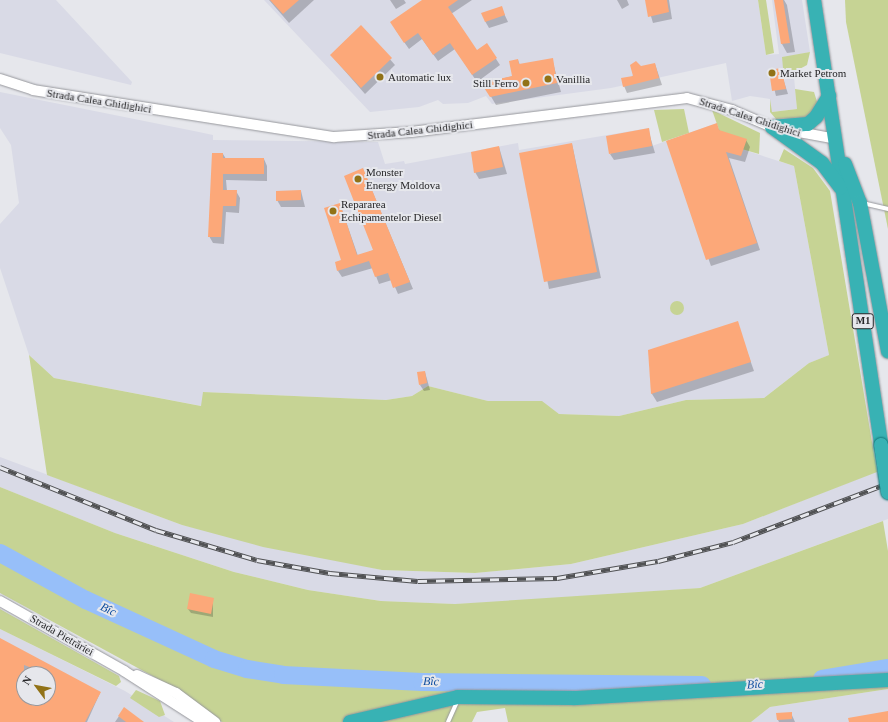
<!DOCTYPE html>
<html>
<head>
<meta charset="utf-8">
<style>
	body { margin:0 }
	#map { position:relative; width:888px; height:722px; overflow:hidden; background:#e6e7ec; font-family:Georgia,serif }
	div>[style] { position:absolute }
	.built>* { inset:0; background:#d9dae6 }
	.green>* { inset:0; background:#c6d394 }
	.round { border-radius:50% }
	.shadow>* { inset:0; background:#0003 }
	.river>* { height:18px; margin:-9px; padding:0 9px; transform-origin:9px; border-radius:9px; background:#97bff9 }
	.building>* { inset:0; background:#fca879 }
	.roads { filter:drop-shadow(0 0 1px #96979c) drop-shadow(0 0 1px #96979c) }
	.service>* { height:4px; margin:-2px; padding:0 2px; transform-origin:2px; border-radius:2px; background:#fff }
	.tertiary>* { height:10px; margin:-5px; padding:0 5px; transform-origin:5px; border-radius:5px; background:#fff }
	.trunk>* { height:14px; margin:-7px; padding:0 7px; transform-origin:7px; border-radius:7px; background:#38b2b4 }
	.rail>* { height:4.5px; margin-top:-2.25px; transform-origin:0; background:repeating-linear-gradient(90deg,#e6e7ec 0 9px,#515254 0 18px); box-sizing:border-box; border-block:1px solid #515254 }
	.bridges { filter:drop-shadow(0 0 1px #117476) drop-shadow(0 0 1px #117476) }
	.trunk-bridge>* { height:14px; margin:-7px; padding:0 7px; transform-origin:7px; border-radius:7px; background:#38b2b4 }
	.dots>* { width:11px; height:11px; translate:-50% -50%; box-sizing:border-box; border:2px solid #e6e7ec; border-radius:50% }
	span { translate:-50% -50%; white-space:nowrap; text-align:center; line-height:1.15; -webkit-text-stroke:4px #e6e7ec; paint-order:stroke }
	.shield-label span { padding:1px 3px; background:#e6e7ec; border:1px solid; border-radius:3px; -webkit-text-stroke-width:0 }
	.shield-label { font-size:10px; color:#252527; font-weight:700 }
	.poi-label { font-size:11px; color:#252527 }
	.left { translate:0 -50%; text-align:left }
	.right { translate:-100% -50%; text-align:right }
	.street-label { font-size:11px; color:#252527 }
	.water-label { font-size:12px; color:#0c4c9f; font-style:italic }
	.north { position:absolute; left:16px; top:666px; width:40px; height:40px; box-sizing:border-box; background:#e6e7ec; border:1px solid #99999d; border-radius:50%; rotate:302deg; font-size:11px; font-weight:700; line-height:16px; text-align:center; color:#252527 }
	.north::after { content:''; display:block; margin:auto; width:14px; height:18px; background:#917217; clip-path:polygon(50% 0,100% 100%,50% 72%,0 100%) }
</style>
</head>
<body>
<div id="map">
	<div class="built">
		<div style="clip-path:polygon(0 0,56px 0,132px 82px,131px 85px,0 53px)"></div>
		<div style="clip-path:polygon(264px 0,758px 0,766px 55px,779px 54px,772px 0,802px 0,810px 52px,792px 56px,797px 109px,771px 112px,770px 99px,750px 96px,732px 101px,726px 63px,611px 88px,492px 104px,486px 96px,468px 103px,443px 104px,438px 100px,419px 107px,370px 112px)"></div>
		<div style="clip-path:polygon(0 92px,194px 131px,213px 135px,213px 140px,378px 142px,385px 164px,404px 161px,405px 164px,518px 143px,519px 150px,649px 128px,652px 146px,717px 123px,732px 146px,794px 166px,829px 355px,809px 363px,764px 398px,686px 400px,619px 416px,559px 414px,541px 401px,488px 401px,428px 386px,412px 396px,386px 400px,204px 392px,202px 406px,54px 378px,29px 355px,0 268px,0 224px,19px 203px,11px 145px,0 128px)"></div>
		<div style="clip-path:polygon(0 457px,182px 525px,382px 570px,475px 573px,571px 564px,743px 524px,888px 467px,888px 519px,700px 588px,526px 601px,455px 604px,381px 601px,308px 590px,234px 572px,115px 533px,0 487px)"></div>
		<div style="clip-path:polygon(evenodd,0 629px,125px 691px,174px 722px,0 722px,0 629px,24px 674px,48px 674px,48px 698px,24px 698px,24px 674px)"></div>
		<div style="clip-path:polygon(888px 689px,888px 722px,751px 722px,770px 707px)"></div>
	</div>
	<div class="green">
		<div style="clip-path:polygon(758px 0,766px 0,774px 53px,766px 55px)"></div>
		<div style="clip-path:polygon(845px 0,888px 0,888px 229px,846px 22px)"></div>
		<div style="clip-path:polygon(810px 52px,807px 65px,794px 72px,783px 68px,782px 57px)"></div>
		<div style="clip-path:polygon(795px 89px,814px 92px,818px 105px,810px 117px,776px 119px,770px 112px,770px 99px,772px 112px,797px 109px)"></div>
		<div style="clip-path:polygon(684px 109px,689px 133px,662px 142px,654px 110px)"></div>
		<div style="clip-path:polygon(712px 110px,760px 133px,759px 154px,724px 144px)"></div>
		<div style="clip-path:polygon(784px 149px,813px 168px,830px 191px,877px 472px,743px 524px,571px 564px,475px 573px,382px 570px,263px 547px,182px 525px,47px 475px,29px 355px,54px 378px,201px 406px,203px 392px,386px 400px,412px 396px,428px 386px,488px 401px,542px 401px,559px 414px,619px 416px,686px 400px,764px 398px,809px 363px,829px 355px,794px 166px,779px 161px)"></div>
		<div class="round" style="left:670px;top:301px;width:14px;height:14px"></div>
		<div style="clip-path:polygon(0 487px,115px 533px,234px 572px,308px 590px,381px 601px,455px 604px,700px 588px,883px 521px,888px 551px,888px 689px,770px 707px,751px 722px,508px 722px,505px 708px,477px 712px,472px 722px,222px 722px,158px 679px,0 593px)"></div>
		<div style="clip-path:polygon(0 609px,119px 676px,121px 682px,116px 686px,0 629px)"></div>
		<div style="clip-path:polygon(136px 690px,160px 701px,165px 715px,159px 717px,130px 698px)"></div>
	</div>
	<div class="shadow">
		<div style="clip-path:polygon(269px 0,314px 0,289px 23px)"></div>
		<div style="clip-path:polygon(390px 0,404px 0,406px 3px,396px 9px)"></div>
		<div style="clip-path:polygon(423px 0,472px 0,451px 14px,476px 52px,487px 45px,500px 65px,477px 82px,455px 49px,438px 61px,422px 39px,409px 49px,395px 29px)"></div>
		<div style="clip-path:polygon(617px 0,627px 0,629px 5px,622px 9px)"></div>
		<div style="clip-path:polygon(646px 0,669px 0,672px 19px,653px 23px)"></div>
		<div style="clip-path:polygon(775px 0,784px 0,787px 5px,795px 52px,787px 53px,782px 44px)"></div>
		<div style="clip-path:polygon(501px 7px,508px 22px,489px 28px,485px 21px)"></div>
		<div style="clip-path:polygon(361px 26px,395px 65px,365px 94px,331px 55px)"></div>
		<div style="clip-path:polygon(552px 59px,561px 92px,496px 105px,483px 83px,513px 76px,518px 60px,520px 65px)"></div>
		<div style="clip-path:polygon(655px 64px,662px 85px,627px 93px,624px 86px,640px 67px)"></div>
		<div style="clip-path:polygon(780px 69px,788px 94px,776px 96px,770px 71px)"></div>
		<div style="clip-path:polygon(716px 125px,720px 131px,746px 140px,750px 147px,745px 162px,729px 158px,760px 250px,711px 266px,667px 141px)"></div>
		<div style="clip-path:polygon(648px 129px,655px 153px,614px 160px,610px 154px)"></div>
		<div style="clip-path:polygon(572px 144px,601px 278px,549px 289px,521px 154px)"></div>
		<div style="clip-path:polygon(499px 147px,507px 174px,479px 179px,475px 172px)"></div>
		<div style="clip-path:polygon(223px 154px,226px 159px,264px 159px,267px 166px,267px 181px,226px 180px,227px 191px,236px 191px,240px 198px,239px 213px,226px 212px,224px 244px,213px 243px,209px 236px)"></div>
		<div style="clip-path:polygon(366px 176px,413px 289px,398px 294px,392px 280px,379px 284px,373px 268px,342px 277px,338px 271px,342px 261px,340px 204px,358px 256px,374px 250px)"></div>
		<div style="clip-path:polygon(301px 191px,305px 207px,281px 207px,277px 200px)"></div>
		<div style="clip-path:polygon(737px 323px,754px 371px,657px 402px,652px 394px,649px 351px)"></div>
		<div style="clip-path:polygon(425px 372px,430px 390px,424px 391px,420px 385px)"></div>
		<div style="clip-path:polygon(213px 599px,213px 617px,191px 613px,188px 609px)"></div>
		<div style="clip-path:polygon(evenodd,0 639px,100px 693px,87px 722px,0 722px,0 639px,24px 674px,48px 674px,48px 698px,24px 698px,24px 674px)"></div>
		<div style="clip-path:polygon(124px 709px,143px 722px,115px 722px)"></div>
		<div style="clip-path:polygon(791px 713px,795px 722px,779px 722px,778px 720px)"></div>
	</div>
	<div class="river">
		<div style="left:0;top:553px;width:98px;rotate:28.7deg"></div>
		<div style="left:86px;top:600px;width:141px;rotate:24.7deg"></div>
		<div style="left:214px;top:659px;width:34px;rotate:17deg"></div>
		<div style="left:247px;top:669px;width:36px;rotate:9deg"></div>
		<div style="left:283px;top:675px;width:139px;rotate:2.9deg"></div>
		<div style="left:422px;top:682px;width:280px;rotate:0.6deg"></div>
		<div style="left:822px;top:679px;width:67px;rotate:-9.5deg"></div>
	</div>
	<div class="building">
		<div style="clip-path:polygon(270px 0,299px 0,283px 14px)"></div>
		<div style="clip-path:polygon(422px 0,458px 0,448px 7px,469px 38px,477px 50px,487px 43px,497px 58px,472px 75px,450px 43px,433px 55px,418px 33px,404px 43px,390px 22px)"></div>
		<div style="clip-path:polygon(645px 0,667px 0,669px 12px,648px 17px)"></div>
		<div style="clip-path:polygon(774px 0,783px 0,790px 43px,781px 44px)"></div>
		<div style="clip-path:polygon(502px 6px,505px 15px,485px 22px,481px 13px)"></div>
		<div style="clip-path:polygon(361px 25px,392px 58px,361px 88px,330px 55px)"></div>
		<div style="clip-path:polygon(553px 58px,557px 83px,490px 97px,481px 83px,512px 76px,509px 61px,518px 59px,519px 64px)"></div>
		<div style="clip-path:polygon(636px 61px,641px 66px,655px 63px,659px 78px,623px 87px,621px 78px,633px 76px,630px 65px)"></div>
		<div style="clip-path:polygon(781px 68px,786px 89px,772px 91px,769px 70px)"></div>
		<div style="clip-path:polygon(717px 123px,719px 130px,747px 139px,741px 156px,726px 152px,757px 243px,706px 260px,666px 141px)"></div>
		<div style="clip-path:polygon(649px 128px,652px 146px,609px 154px,606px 136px)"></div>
		<div style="clip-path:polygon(572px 143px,597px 272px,544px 282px,519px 153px)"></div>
		<div style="clip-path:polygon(499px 146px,503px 167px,474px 173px,471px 152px)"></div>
		<div style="clip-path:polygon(212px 153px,223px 153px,223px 158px,264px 158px,264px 174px,223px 174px,223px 190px,237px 190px,236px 206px,223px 206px,221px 237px,208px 237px)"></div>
		<div style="clip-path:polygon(363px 168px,410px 282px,393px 288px,388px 273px,375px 277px,369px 261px,337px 271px,335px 262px,341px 260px,324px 208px,340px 203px,357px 255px,373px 250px,344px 176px)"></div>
		<div style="clip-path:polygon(301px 190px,301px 200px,276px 201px,276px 191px)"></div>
		<div style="clip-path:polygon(738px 321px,751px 362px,651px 394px,648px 350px)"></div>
		<div style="clip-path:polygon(425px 371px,427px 383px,419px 385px,417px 372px)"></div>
		<div style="clip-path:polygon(190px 593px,214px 598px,211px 614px,187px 609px)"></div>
		<div style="clip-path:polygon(evenodd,0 638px,101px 692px,85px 722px,0 722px,0 638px,24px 665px,48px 674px,48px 698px,24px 698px,24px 665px)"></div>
		<div style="clip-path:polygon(124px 707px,144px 722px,126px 722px,118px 716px)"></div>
		<div style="clip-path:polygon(888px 711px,888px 722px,849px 722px,848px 718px)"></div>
		<div style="clip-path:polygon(792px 712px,792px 719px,777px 720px,776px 713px)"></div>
	</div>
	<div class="roads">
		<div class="service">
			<div style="left:862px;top:203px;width:27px;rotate:13deg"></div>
			<div style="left:448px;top:722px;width:24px;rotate:-66deg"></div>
		</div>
		<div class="tertiary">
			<div style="left:0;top:79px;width:35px;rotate:18deg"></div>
			<div style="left:33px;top:90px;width:305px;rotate:8.9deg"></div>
			<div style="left:334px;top:137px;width:77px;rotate:-3.7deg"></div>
			<div style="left:411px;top:132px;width:278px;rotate:-7deg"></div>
			<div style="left:687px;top:98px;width:47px;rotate:14.9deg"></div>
			<div style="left:732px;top:110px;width:43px;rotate:23deg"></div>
			<div style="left:772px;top:127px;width:65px;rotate:10.6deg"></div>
			<div style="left:0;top:601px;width:142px;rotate:29.4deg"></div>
			<div style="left:124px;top:671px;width:94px;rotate:32.8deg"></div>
			<div style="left:137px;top:675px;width:43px;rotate:24.8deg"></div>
			<div style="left:176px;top:693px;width:49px;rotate:36.6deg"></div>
		</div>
		<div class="trunk">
			<div style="left:814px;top:0;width:450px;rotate:81.4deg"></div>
			<div style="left:772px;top:127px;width:62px;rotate:35.8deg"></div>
			<div style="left:822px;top:163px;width:31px;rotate:53deg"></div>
			<div style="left:772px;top:127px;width:36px;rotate:-5deg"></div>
			<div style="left:808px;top:124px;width:11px;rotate:-41deg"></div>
			<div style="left:816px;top:117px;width:25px;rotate:-58deg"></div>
			<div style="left:845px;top:164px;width:42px;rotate:69deg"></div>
			<div style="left:860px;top:203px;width:151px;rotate:79.3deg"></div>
			<div style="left:350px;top:722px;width:111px;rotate:-13deg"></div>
			<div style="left:458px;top:697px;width:117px;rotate:0.5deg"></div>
			<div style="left:575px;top:698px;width:314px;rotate:-3.3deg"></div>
		</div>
	</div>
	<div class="rail">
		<div style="left:0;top:467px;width:168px;rotate:22deg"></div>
		<div style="left:156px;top:530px;width:105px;rotate:16.5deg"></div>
		<div style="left:257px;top:560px;width:74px;rotate:10.1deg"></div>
		<div style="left:330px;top:573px;width:88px;rotate:5.2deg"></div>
		<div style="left:418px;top:581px;width:139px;rotate:-1.2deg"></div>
		<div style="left:557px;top:578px;width:102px;rotate:-9.6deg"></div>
		<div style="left:658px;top:561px;width:77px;rotate:-14.2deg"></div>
		<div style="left:733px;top:542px;width:166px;rotate:-20.8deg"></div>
	</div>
	<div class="bridges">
		<div class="trunk-bridge">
			<div style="left:881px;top:445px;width:48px;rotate:81.5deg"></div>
		</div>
	</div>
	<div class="dots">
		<div style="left:772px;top:73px;background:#917217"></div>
		<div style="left:380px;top:77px;background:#917217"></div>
		<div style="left:548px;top:79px;background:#917217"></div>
		<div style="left:526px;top:83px;background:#917217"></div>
		<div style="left:358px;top:179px;background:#917217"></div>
		<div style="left:333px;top:211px;background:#917217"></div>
	</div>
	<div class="shield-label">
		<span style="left:863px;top:321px">M1</span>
	</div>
	<div class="poi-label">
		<span class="left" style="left:780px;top:73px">Market Petrom</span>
		<span class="left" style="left:388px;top:77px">Automatic lux</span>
		<span class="left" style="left:556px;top:79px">Vanillia</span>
		<span class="right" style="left:518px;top:83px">Still Ferro</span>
		<span class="left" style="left:366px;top:179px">Monster<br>Energy Moldova</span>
		<span class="left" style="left:341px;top:211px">Repararea<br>Echipamentelor Diesel</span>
	</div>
	<div class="street-label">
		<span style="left:99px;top:101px;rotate:9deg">Strada Calea Ghidighici</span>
		<span style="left:750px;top:117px;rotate:18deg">Strada Calea Ghidighici</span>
		<span style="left:420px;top:130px;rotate:-6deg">Strada Calea Ghidighici</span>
		<span style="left:62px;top:635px;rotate:30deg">Strada Pietrăriei</span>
	</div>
	<div class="water-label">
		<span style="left:108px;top:610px;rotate:25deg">Bîc</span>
		<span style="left:431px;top:682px;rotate:1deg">Bîc</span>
		<span style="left:755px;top:685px;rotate:-2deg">Bîc</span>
	</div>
	<div class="north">N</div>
</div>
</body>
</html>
